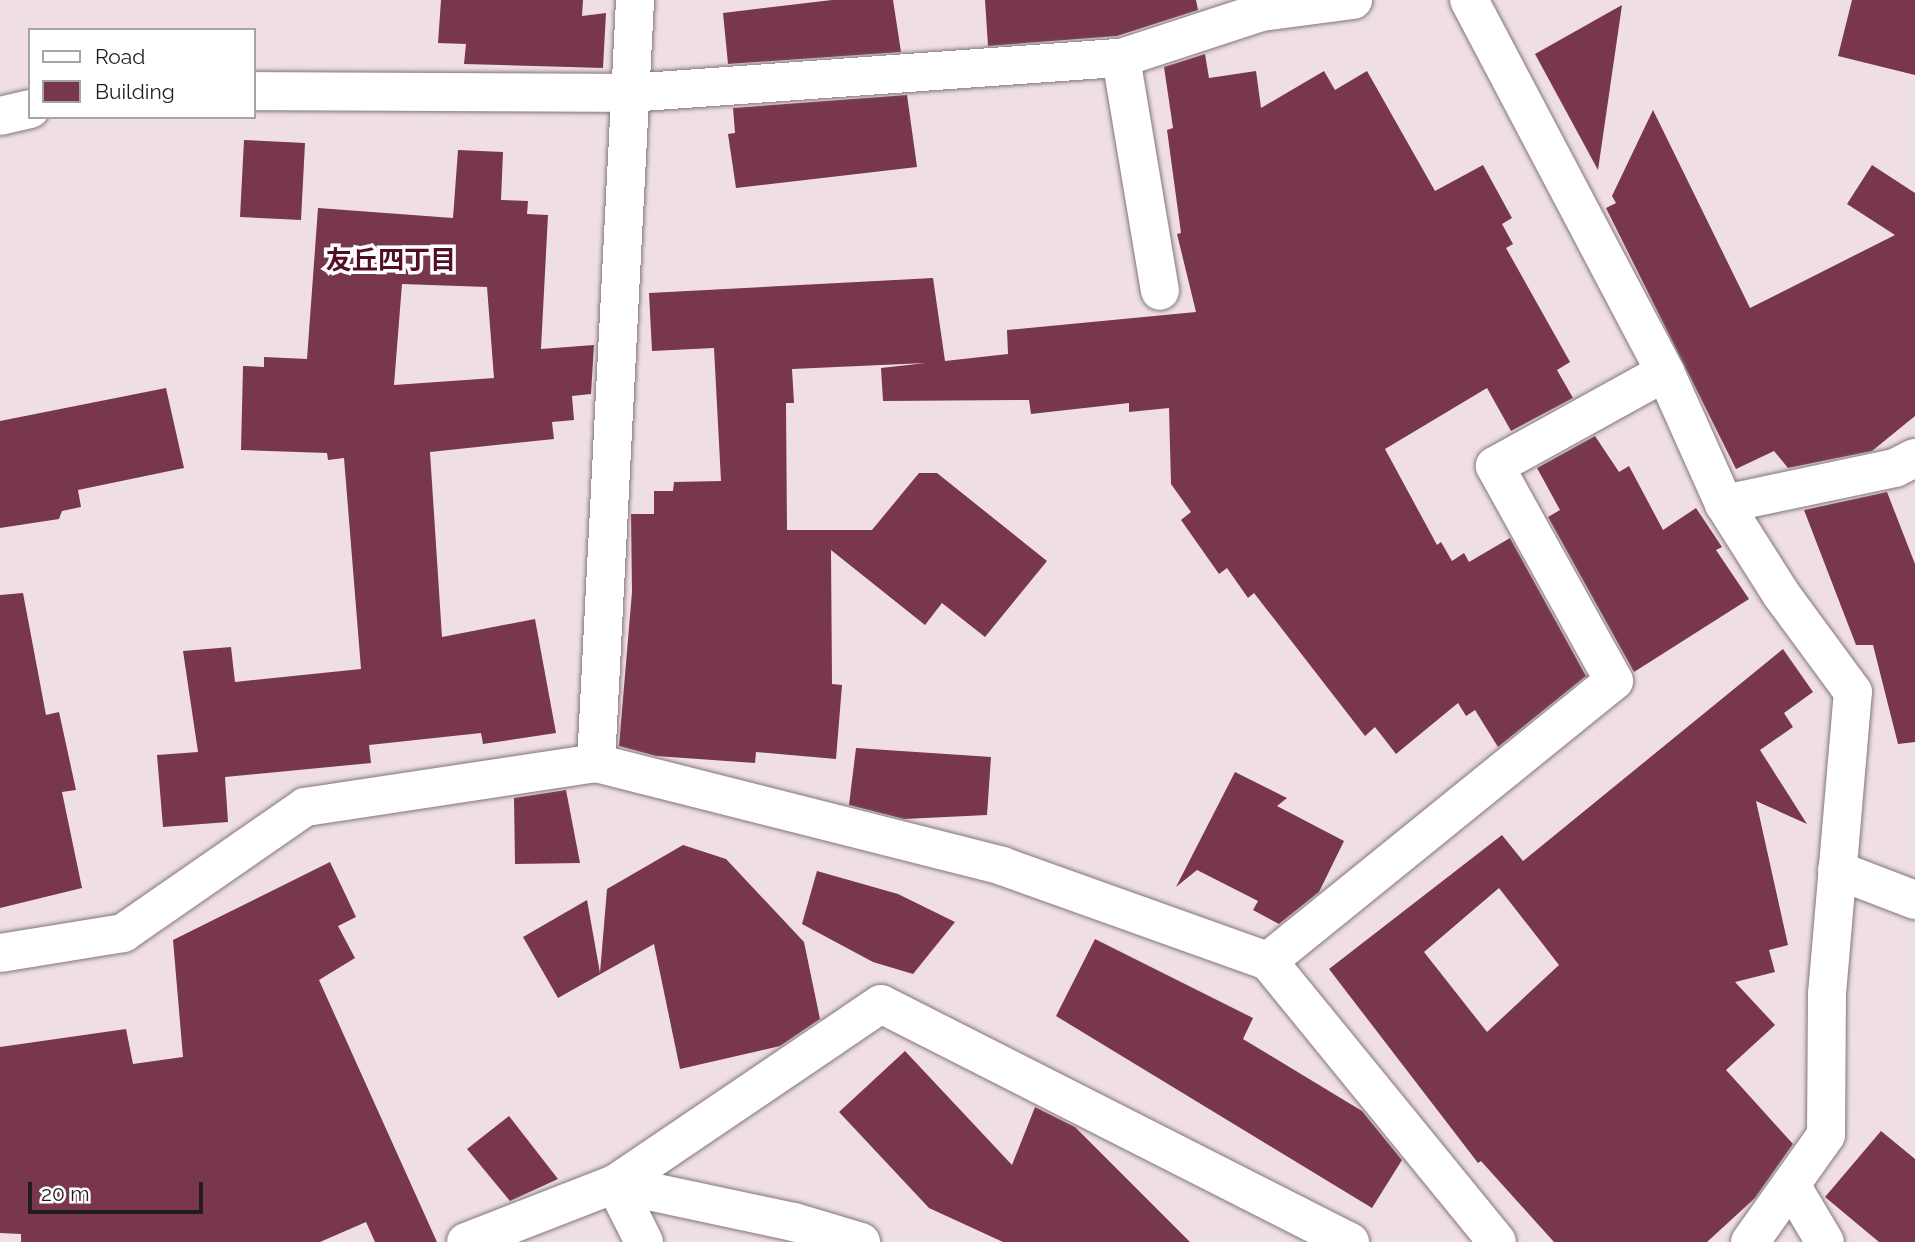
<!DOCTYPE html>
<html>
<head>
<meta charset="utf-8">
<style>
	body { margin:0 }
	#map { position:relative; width:1915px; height:1242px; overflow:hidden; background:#efdfe3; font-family:Raleway,"Noto Sans JP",sans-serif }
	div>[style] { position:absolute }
	.building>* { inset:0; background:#78374b }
	.roads { filter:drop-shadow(0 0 2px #837679) drop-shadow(0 0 2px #837679) }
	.street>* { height:38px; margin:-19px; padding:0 19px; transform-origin:19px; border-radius:19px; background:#fff }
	span { translate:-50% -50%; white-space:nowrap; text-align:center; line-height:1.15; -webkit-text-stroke:7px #fff; paint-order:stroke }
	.neighbourhood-label { font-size:26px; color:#520e29; font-weight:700 }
	.legend { position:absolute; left:28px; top:28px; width:228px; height:91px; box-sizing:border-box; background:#fff; border:2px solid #a6a4a5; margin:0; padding:9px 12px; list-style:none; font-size:21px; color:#211c1d }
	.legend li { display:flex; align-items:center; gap:14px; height:35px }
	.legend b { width:35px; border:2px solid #a6a4a5 }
	.scale { position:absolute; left:28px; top:1182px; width:175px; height:32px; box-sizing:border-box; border:4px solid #211c1d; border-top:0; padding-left:9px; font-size:21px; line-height:24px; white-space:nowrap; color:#211c1d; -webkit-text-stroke:5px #fff; paint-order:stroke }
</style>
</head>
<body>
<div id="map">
	<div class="building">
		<div style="clip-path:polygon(441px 0,583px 0,582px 16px,606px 13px,603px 68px,464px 64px,466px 44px,438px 43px)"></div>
		<div style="clip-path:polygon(832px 0,893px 0,901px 52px,728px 64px,723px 13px)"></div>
		<div style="clip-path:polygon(985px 0,1196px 0,1198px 10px,1117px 36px,988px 46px)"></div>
		<div style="clip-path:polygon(1852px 0,1915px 0,1915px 75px,1838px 56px)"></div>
		<div style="clip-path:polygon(1622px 5px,1598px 170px,1535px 54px)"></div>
		<div style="clip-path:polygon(1205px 54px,1209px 78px,1256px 71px,1261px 108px,1324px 71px,1335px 90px,1367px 71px,1435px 191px,1483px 165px,1512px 218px,1502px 224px,1513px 244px,1506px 248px,1570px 362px,1557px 370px,1573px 398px,1511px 431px,1487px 388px,1385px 449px,1437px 545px,1441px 542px,1452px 561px,1464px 553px,1469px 562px,1510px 538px,1586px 676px,1498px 747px,1475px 710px,1466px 716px,1458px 703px,1396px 754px,1375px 727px,1365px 736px,1254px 593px,1248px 598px,1227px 568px,1219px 574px,1181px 520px,1191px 512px,1171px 484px,1169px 408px,1129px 412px,1129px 403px,1031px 414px,1029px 400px,883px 401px,881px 368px,926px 363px,792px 369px,794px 403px,786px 403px,787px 530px,872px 530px,919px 473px,937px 473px,1047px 561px,985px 637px,942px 603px,925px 625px,831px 550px,832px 684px,842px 685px,836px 759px,756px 752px,755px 763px,656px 756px,619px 746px,632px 592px,631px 514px,654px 514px,654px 491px,673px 491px,674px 482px,721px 481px,714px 348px,652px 351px,649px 293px,933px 278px,945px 361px,1008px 354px,1007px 330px,1196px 312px,1177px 234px,1181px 233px,1167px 130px,1173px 128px,1164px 67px)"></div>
		<div style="clip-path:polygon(907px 95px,917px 167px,736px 188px,728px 134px,735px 133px,733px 108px)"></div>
		<div style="clip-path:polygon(1653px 110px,1750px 308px,1895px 235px,1847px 204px,1872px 165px,1915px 193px,1915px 416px,1872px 451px,1788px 468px,1774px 451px,1736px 469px,1606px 208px,1616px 203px,1612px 196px)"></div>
		<div style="clip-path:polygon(244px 140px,305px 143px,301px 220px,240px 217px)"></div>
		<div style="clip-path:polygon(evenodd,458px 150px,503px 152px,501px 200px,528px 201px,527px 214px,548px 215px,541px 349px,594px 345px,591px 394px,572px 396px,574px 420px,552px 422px,554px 439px,430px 452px,442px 637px,535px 619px,556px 733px,483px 744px,481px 733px,369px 745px,371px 763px,225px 777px,228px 822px,163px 827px,157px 755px,198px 752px,183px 651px,231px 647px,235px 682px,361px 669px,344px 458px,328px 460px,327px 453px,241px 450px,243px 366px,264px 367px,264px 357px,307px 359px,318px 208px,453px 218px,458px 150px,402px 284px,487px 287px,494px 378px,394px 385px,402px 284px)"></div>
		<div style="clip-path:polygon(166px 388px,184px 468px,78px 490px,81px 507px,62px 511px,59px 519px,0 528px,0 421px)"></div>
		<div style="clip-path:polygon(1595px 436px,1619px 472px,1629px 466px,1663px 530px,1696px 508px,1722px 547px,1716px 550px,1749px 599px,1634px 672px,1548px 517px,1560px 510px,1537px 468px)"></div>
		<div style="clip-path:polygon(1887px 492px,1915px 564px,1915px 742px,1898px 744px,1873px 645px,1856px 645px,1804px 510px)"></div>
		<div style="clip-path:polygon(23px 593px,46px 715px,59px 712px,76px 790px,62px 792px,82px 888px,0 908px,0 595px)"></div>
		<div style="clip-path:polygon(evenodd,1783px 649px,1813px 692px,1784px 713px,1793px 727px,1760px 750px,1807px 824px,1756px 801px,1788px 945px,1769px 950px,1775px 972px,1735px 982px,1775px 1025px,1726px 1070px,1793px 1144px,1755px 1198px,1707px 1242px,1554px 1242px,1481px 1161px,1478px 1163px,1329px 969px,1502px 835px,1523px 861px,1783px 649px,1499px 888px,1559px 965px,1487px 1032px,1424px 952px,1499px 888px)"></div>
		<div style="clip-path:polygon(856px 748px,991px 757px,987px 815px,904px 819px,849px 805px)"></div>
		<div style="clip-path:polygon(1235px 772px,1287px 798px,1277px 806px,1344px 841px,1319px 892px,1279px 924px,1253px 910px,1258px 901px,1197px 870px,1176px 887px)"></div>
		<div style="clip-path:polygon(566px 790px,580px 863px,515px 864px,514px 798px)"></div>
		<div style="clip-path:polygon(683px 845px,726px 859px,804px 942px,820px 1019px,780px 1046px,680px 1069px,654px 944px,558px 998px,523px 937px,587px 900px,600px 973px,607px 889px)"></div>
		<div style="clip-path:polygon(330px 862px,356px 917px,338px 926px,355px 958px,319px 980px,437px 1242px,375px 1242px,366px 1222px,320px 1242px,21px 1242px,21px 1234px,0 1233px,0 1047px,126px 1029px,133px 1064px,183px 1057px,173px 940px)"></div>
		<div style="clip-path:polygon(817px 871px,898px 894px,955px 922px,913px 974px,873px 962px,802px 924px)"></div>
		<div style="clip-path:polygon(1095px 939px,1253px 1018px,1243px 1039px,1362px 1111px,1402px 1160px,1372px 1208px,1056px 1016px)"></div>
		<div style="clip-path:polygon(905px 1051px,1012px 1165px,1035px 1107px,1075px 1127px,1190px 1242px,1003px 1242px,929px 1208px,839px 1112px)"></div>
		<div style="clip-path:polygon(509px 1116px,558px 1179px,510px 1201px,467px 1149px)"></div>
		<div style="clip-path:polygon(1881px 1131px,1915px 1159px,1915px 1242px,1879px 1242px,1825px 1197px)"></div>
	</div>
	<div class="roads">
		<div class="street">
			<div style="left:1469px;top:0;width:420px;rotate:62.2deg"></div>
			<div style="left:1121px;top:58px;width:148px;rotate:-18.1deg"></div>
			<div style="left:1262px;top:12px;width:92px;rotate:-7.5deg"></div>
			<div style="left:254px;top:91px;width:375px;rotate:0.3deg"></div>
			<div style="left:629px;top:93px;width:493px;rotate:-4.1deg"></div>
			<div style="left:1121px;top:58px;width:236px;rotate:80.5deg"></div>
			<div style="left:0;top:116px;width:31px;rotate:-13deg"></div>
			<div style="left:596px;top:763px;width:419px;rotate:14.2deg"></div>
			<div style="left:1002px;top:866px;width:282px;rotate:19.7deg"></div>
			<div style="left:1268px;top:961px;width:362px;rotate:50.8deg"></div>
			<div style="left:1837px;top:870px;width:84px;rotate:21deg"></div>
			<div style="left:0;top:953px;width:125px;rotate:-9.2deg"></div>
			<div style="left:123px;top:933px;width:221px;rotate:-34.7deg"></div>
			<div style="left:305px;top:807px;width:294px;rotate:-8.6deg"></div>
			<div style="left:596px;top:763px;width:764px;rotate:-87.07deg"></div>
			<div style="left:1268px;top:961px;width:445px;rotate:-39deg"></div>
			<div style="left:1614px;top:681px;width:246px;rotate:-119deg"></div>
			<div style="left:1495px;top:466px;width:194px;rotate:-28.9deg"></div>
			<div style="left:1665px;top:372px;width:145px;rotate:65.9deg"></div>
			<div style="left:1791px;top:1185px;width:66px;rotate:59.2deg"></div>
			<div style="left:466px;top:1242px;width:160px;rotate:-21.3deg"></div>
			<div style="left:615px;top:1184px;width:321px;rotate:-34.1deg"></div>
			<div style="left:881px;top:1004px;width:526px;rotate:26.91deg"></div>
			<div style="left:644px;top:1242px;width:65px;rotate:-116.6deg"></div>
			<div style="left:615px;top:1184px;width:183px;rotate:12deg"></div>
			<div style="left:794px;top:1222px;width:70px;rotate:16.6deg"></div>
			<div style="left:1750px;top:1242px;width:131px;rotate:-54.6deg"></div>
			<div style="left:1826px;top:1135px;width:141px;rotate:-89.6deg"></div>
			<div style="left:1827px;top:994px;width:303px;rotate:-85.1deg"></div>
			<div style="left:1853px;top:692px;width:122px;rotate:-126.3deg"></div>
			<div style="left:1781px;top:594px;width:107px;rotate:-122.3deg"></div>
			<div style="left:1724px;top:504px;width:175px;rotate:-11.9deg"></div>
			<div style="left:1895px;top:468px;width:22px;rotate:-27deg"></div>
		</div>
	</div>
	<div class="neighbourhood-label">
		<span style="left:391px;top:261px">友丘四丁目</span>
	</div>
	<ul class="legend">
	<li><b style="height:9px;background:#fff"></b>Road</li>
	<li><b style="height:19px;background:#78374b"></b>Building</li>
	</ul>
	<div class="scale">20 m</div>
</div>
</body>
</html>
